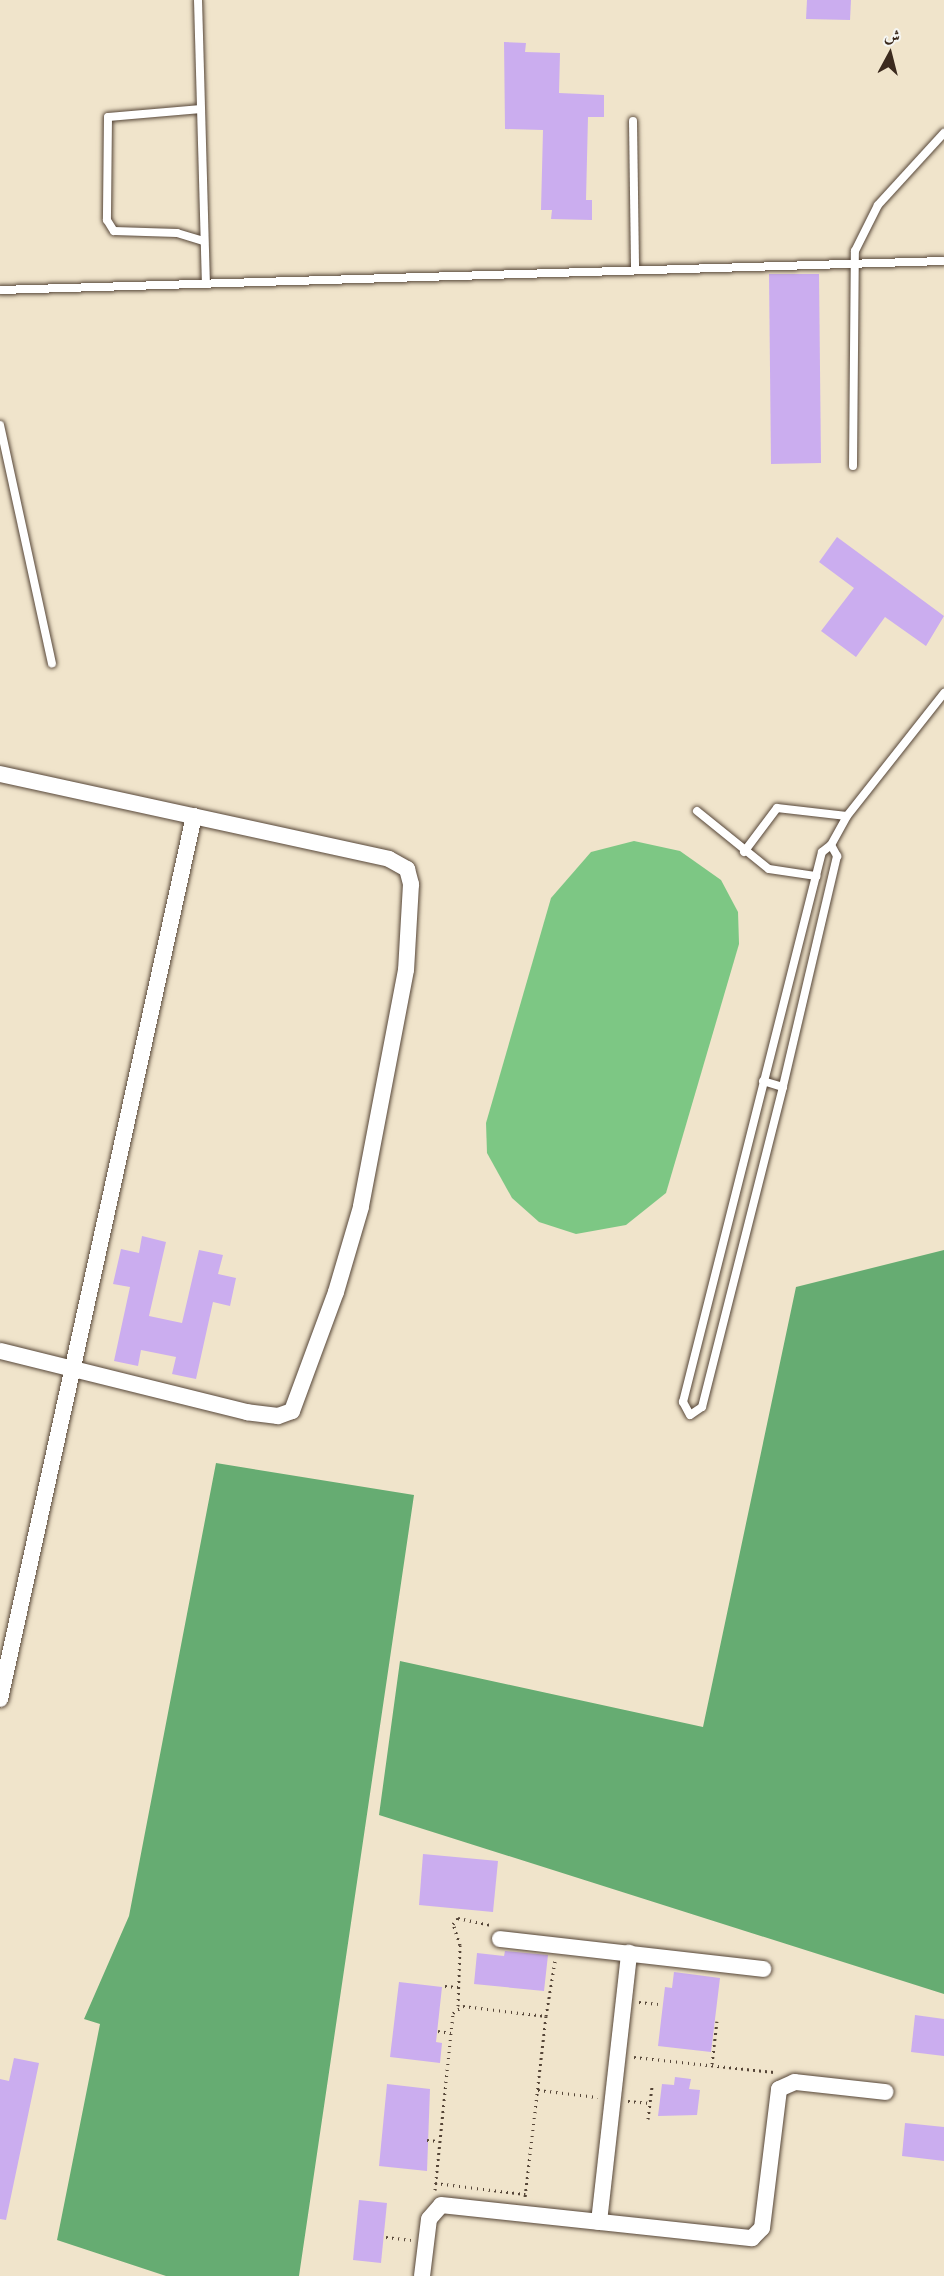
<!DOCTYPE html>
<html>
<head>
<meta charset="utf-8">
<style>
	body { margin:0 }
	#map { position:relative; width:944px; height:2276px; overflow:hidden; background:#f0e4cb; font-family:"IM FELL Great Primer",Amiri,serif }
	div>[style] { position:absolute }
	.green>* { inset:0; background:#7dc784 }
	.forest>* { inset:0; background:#66ac72 }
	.building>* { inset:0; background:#cbadef }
	.path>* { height:3px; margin-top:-1.5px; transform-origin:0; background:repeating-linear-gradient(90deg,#564638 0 1.5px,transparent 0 6px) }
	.roads { filter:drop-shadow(0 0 2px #564638) drop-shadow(0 0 2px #564638) }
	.service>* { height:8px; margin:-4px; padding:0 4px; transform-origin:4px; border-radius:4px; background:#fff }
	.minor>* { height:16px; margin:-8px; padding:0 8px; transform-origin:8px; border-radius:8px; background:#fff }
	span { translate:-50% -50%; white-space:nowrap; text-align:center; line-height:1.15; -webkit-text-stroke:4.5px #f6f6f2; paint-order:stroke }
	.north { position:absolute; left:860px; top:24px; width:60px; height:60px; -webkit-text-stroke:4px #f6f6f2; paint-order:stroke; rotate:7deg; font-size:16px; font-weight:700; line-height:24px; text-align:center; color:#3b2a1e }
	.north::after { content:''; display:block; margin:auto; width:21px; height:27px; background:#3b2a1e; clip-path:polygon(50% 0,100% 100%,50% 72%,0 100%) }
</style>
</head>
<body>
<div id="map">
	<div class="green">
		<div style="clip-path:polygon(634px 841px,680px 851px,721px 880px,738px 912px,739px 944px,666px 1193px,626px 1225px,576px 1234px,539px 1222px,512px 1198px,487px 1153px,486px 1123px,551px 898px,591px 852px)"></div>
	</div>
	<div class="forest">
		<div style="clip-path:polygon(944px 1250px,944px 1994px,379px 1815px,400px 1661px,703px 1727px,796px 1287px)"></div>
		<div style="clip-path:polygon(216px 1463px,414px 1495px,299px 2276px,166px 2276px,57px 2240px,100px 2024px,84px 2019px,129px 1916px)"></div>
	</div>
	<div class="building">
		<div style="clip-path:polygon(807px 0,851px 0,850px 20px,806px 19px)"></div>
		<div style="clip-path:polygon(504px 42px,526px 43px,525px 52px,560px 53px,559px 93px,604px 95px,604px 117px,588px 117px,586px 200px,592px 200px,592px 220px,551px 219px,552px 210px,541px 210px,543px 130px,505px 129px)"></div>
		<div style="clip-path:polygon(769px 274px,819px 274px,821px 463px,771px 464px)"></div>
		<div style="clip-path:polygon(837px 537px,944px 616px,926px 646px,885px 617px,856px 657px,821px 631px,854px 588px,819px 562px)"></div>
		<div style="clip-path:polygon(142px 1236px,166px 1242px,149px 1316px,182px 1323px,199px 1250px,223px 1255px,218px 1274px,236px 1278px,230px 1306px,213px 1302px,196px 1379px,172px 1374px,176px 1357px,141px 1350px,138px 1366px,114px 1361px,130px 1287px,113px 1284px,121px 1249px,139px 1253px)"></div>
		<div style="clip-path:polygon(423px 1854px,498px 1861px,493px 1912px,419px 1905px)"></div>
		<div style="clip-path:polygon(505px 1951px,548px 1955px,544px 1991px,474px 1984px,477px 1953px,504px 1956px)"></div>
		<div style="clip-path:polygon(674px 1972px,720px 1978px,711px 2052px,658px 2046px,665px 1987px,672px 1988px)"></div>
		<div style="clip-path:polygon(399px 1982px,442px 1987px,436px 2042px,442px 2043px,440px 2063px,390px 2057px)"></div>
		<div style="clip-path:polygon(915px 2015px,944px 2019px,944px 2056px,911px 2052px)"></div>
		<div style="clip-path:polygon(14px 2058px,39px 2063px,6px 2220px,0 2219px,0 2079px,9px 2081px)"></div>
		<div style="clip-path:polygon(675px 2077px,691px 2079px,689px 2089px,700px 2090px,697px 2115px,658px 2116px,662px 2084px,674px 2085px)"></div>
		<div style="clip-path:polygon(387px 2084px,430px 2089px,427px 2171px,379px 2166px)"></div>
		<div style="clip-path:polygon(905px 2123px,944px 2127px,944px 2161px,902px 2156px)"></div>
		<div style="clip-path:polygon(359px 2200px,387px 2203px,381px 2263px,353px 2260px)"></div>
	</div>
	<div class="path">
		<div style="left:445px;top:1986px;width:13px;rotate:4deg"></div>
		<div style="left:639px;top:2002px;width:19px;rotate:6deg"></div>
		<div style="left:458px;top:2006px;width:61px;rotate:-88.1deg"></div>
		<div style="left:460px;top:1945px;width:22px;rotate:-108deg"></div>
		<div style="left:453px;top:1924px;width:8px;rotate:-50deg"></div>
		<div style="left:458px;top:1918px;width:33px;rotate:12deg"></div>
		<div style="left:546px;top:2016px;width:56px;rotate:-80.7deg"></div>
		<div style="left:438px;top:2031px;width:13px;rotate:9deg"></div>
		<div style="left:634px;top:2057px;width:141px;rotate:6.1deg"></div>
		<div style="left:712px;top:2064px;width:43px;rotate:-83.4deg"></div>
		<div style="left:538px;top:2090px;width:60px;rotate:6.7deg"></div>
		<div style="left:628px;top:2101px;width:22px;rotate:5deg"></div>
		<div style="left:648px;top:2119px;width:34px;rotate:-83deg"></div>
		<div style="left:427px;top:2140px;width:12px;rotate:5deg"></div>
		<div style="left:435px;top:2183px;width:91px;rotate:7deg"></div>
		<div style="left:435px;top:2190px;width:178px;rotate:-84.2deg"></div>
		<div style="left:453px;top:2013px;width:12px;rotate:-35deg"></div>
		<div style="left:463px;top:2006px;width:84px;rotate:6.9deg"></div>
		<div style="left:546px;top:2016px;width:182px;rotate:96.6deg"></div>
		<div style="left:386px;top:2237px;width:25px;rotate:7deg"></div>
	</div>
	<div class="roads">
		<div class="service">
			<div style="left:198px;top:0;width:283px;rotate:88.4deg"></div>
			<div style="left:201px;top:109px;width:93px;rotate:175.1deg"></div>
			<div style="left:108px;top:117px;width:103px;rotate:90.6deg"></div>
			<div style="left:107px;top:220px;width:13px;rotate:58deg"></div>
			<div style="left:114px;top:231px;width:63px;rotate:1.8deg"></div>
			<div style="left:177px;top:233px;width:28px;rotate:17deg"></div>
			<div style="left:633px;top:121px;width:148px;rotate:89.2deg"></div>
			<div style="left:0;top:290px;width:944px;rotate:-1.76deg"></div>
			<div style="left:0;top:425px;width:244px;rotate:77.7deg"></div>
			<div style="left:853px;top:466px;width:215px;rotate:-89.5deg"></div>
			<div style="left:855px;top:251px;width:51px;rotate:-63.4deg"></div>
			<div style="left:878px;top:205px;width:98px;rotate:-47.5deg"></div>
			<div style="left:697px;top:811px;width:92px;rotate:38.9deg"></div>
			<div style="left:769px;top:869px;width:48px;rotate:8.5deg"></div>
			<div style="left:831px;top:845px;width:13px;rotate:61deg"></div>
			<div style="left:837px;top:856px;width:237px;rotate:103.2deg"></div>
			<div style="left:783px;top:1087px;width:330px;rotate:104.2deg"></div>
			<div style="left:702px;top:1407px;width:14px;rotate:146deg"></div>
			<div style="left:690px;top:1415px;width:15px;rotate:-118deg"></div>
			<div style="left:683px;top:1402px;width:567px;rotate:-75.82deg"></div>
			<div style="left:822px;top:852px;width:11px;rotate:-38deg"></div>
			<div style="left:831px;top:845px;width:33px;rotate:-61deg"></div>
			<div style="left:847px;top:816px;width:157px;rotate:-51.7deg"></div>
			<div style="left:744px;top:852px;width:55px;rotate:-53.1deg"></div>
			<div style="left:777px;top:808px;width:70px;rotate:6.5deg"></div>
			<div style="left:763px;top:1081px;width:21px;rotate:17deg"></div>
		</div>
		<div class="minor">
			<div style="left:0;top:774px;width:398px;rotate:12.3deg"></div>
			<div style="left:389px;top:859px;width:21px;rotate:29deg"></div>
			<div style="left:407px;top:869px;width:16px;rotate:75deg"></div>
			<div style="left:411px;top:884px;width:86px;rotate:93.3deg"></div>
			<div style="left:406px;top:970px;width:241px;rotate:100.8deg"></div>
			<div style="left:361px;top:1207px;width:89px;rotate:106.4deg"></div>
			<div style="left:336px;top:1292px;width:127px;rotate:110.3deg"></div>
			<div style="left:292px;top:1411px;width:15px;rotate:160deg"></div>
			<div style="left:278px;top:1416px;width:31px;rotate:-173deg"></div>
			<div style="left:247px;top:1412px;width:254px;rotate:-166.1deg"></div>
			<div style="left:0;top:1699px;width:904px;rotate:-77.61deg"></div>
			<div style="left:500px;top:1939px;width:265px;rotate:6.5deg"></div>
			<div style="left:599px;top:2222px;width:271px;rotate:-83.6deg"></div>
			<div style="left:422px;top:2276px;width:57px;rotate:-83deg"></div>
			<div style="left:429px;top:2219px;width:18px;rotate:-49deg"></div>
			<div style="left:441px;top:2205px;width:313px;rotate:6.1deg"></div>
			<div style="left:752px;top:2238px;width:14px;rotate:-45deg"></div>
			<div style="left:762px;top:2228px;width:140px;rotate:-83deg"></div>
			<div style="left:779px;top:2089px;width:17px;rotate:-24deg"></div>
			<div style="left:795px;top:2082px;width:91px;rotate:6.3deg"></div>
		</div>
	</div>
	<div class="north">ش</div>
</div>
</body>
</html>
